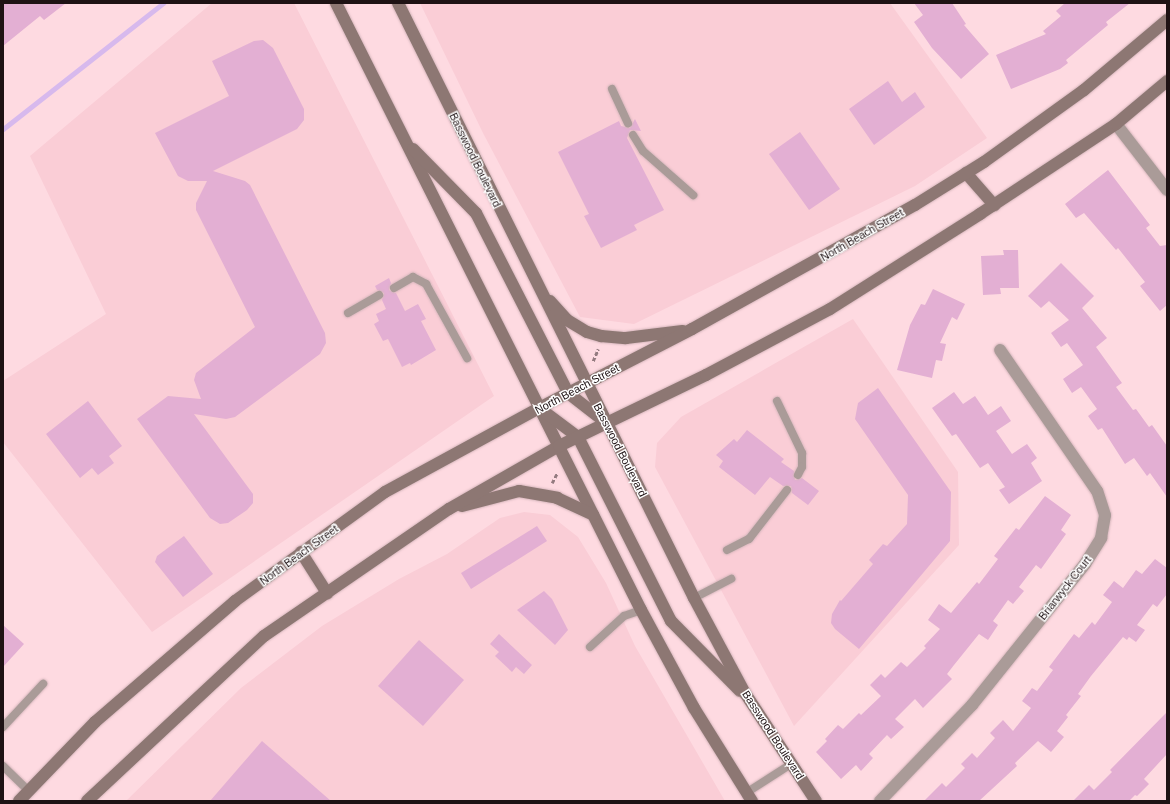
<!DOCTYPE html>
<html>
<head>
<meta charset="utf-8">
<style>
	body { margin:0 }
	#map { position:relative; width:1170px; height:804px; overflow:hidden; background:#fedae1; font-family:Arial,sans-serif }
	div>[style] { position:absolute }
	.built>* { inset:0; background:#facdd6 }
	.stream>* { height:5px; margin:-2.5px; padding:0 2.5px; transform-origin:2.5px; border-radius:2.5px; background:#d7b9ed }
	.building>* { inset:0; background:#e3afd3 }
	.path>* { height:2.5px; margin-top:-1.25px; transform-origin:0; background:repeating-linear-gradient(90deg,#947b80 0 4px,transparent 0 6px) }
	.roads { filter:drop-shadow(0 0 1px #d6b6bc) drop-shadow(0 0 1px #d6b6bc) }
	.service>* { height:8px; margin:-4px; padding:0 4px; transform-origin:4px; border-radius:4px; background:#aa9b98 }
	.minor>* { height:12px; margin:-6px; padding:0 6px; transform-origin:6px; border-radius:6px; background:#aa9b98 }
	.secondary>* { height:12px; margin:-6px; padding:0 6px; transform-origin:6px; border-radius:6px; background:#8d7773 }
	span { translate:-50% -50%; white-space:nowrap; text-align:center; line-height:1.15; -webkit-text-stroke:3px #fff; paint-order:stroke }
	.street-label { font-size:11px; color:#1e1214 }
	.frame { position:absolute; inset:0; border:4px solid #1e1214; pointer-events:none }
</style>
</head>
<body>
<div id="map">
	<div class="built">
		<div style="clip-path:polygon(212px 3px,294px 3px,494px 396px,152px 632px,3px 442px,3px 381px,106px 314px,30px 156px)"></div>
		<div style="clip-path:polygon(420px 3px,890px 3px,987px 138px,915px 186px,634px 324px,580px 317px,483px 133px)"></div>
		<div style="clip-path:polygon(853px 319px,958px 472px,959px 545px,794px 726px,655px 467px,657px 443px,681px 417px)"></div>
		<div style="clip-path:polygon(524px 512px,550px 515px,578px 537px,606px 583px,635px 646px,725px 801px,126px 801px,241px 688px,322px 626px,399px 579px,447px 554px,500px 518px)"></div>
	</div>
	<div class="stream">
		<div style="left:3px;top:129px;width:204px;rotate:-38.2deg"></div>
	</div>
	<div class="building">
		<div style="clip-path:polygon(3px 3px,66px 3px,44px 20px,40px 16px,3px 46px)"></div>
		<div style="clip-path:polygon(914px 3px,952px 3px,966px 24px,964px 25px,989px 54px,961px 79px,932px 48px,914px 22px,923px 15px)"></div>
		<div style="clip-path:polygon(1065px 3px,1130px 3px,1106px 22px,1108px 25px,1066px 60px,1068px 63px,1060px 69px,1011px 89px,996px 55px,1046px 34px,1043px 31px,1061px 16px,1056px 11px)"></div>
		<div style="clip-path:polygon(263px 40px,273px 48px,304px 109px,304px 120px,297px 129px,213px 171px,245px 181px,250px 185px,325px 333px,326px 343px,320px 354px,235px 417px,226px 419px,194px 414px,253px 494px,253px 503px,247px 510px,228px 523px,220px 524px,210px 518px,137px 419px,168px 396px,201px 399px,194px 380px,196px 373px,255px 327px,196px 210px,196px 203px,207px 181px,188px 181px,178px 176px,155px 133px,229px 96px,212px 61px,254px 41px)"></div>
		<div style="clip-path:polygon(888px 81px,902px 102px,915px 92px,925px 107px,874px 145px,849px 109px)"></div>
		<div style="clip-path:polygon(635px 119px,641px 131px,630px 130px,627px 138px,664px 210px,634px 225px,637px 230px,601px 248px,584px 216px,589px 214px,558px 152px,619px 121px,621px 126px,630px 128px)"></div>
		<div style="clip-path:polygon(800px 132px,840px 189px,809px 210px,769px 154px)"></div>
		<div style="clip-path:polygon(1108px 170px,1150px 225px,1146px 228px,1160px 246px,1167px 245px,1167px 305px,1160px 311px,1140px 286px,1145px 282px,1118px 248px,1116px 250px,1084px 213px,1076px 218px,1065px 204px)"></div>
		<div style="clip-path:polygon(1003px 250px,1018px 250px,1019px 288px,1000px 288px,1001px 294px,983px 295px,981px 256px,1004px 255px)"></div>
		<div style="clip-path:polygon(1061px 263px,1094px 296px,1082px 308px,1107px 338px,1096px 347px,1122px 383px,1116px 387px,1133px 410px,1136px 409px,1149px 427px,1152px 425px,1167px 446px,1167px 497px,1150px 473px,1147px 476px,1134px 458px,1125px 464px,1102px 428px,1098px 430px,1088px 416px,1097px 409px,1081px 387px,1072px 393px,1063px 379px,1083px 365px,1067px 343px,1061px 347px,1051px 333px,1069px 320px,1049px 301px,1041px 308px,1028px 296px)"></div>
		<div style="clip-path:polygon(389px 278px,391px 283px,389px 290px,396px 293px,405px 311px,418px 304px,426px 319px,421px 321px,436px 350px,411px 365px,410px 363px,402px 367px,388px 339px,383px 341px,374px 324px,379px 321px,376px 314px,386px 309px,382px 300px,384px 293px,377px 290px,375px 286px)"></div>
		<div style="clip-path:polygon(933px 289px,965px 304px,957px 320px,952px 317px,940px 343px,946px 344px,942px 361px,936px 360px,932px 378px,897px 370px,910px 325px,921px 304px,925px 305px)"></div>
		<div style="clip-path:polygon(878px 388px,951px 492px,950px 541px,859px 649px,835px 629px,831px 623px,832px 614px,840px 600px,841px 601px,873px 564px,869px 560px,883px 544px,887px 546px,907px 524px,908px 495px,855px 419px,858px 403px)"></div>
		<div style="clip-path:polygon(954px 392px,963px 404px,975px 396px,988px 415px,1001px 406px,1011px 421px,996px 431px,1012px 454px,1027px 444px,1037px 458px,1031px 463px,1042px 481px,1009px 504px,999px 490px,1005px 487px,988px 463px,980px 468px,956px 434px,952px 436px,932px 408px)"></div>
		<div style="clip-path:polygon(88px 401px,122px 446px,109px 456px,114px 463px,98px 475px,92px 468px,80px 478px,46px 434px)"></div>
		<div style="clip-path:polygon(747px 430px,784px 459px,781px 462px,794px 471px,795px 480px,802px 478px,819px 491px,808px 505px,792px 493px,791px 486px,783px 486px,770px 477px,755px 495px,719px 467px,723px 461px,716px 455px,734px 439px,737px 442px)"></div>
		<div style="clip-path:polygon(1045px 496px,1071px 515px,1061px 530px,1066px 534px,1041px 569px,1036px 565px,1019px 587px,1024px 591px,1013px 604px,1008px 600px,993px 621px,998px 625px,988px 640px,979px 634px,954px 665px,947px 674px,952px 679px,923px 708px,915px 699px,895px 719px,904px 727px,891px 739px,887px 735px,869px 754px,873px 758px,861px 771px,856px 765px,841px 779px,816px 752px,827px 741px,825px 739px,838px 725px,843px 729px,859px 713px,861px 715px,881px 696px,870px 685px,881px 674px,885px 678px,901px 662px,907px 667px,926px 648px,924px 646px,940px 629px,928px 620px,939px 604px,951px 613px,977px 582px,979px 584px,998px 559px,994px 556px,1016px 528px,1019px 530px)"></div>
		<div style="clip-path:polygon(537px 526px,547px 541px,471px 589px,461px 573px)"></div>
		<div style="clip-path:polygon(184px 536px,213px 574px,183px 597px,155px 562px,157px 556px)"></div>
		<div style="clip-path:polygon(1155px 559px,1167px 568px,1167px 594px,1157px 607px,1153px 604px,1137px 625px,1145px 630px,1136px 642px,1129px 637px,1127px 640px,1123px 637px,1091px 676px,1078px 694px,1081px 696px,1066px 715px,1068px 717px,1057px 731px,1064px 737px,1051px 752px,1038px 741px,1015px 763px,1017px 766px,979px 801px,924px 801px,942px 783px,946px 787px,965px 768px,961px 764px,972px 753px,977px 758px,995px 738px,990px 733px,1003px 720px,1013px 731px,1031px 708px,1022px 701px,1032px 688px,1037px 691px,1053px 670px,1049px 667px,1074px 634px,1079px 638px,1092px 622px,1095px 625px,1112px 602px,1103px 595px,1114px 581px,1123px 588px,1136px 570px,1142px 574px)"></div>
		<div style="clip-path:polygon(544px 591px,552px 599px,568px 630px,555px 645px,517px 610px)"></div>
		<div style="clip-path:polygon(3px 625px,24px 644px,3px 667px)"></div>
		<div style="clip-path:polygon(499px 634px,532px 665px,524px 674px,516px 667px,512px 672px,495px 656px,499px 652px,490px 644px)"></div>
		<div style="clip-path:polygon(419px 640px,464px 680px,423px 726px,378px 686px)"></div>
		<div style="clip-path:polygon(1167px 712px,1167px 754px,1144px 779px,1149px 784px,1137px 796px,1135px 795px,1129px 801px,1073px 801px,1089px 785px,1094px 790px,1112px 772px,1110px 770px)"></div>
		<div style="clip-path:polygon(262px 741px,331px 801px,210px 801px)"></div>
	</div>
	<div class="path">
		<div style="left:593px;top:361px;width:13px;rotate:-67deg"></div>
		<div style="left:552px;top:483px;width:11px;rotate:-63deg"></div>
	</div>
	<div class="roads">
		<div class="service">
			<div style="left:612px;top:89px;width:38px;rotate:65deg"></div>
			<div style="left:633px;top:135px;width:19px;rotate:58deg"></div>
			<div style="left:643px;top:151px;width:67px;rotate:41.3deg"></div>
			<div style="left:394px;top:288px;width:22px;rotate:-30deg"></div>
			<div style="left:413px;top:277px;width:15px;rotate:28deg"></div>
			<div style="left:426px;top:284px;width:85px;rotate:61deg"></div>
			<div style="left:348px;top:313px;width:36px;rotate:-30deg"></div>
			<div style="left:777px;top:401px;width:58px;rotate:64.3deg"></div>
			<div style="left:802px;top:453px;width:14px;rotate:90deg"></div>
			<div style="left:802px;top:467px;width:9px;rotate:117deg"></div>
			<div style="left:727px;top:550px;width:25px;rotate:-27deg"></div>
			<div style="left:749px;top:539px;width:62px;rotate:-52.2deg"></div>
			<div style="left:694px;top:598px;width:42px;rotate:-27.2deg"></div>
			<div style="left:590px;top:647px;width:46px;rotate:-42.4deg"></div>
			<div style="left:624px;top:616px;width:18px;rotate:-19deg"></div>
			<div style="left:3px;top:727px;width:59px;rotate:-47.1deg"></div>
			<div style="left:3px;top:766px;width:36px;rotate:44deg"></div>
			<div style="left:746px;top:793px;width:54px;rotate:-32.8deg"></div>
		</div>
		<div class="minor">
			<div style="left:1116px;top:124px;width:83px;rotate:52.3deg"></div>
			<div style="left:880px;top:801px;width:133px;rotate:-46.2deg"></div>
			<div style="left:972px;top:705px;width:181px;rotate:-51.3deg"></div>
			<div style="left:1085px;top:564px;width:31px;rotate:-58deg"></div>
			<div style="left:1101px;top:538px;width:23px;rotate:-80deg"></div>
			<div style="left:1105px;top:515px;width:25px;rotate:-108deg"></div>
			<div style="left:1097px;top:491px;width:171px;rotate:-124.5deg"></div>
		</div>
		<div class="secondary">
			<div style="left:336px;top:3px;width:679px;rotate:63.32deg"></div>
			<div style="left:641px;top:610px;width:111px;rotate:61.6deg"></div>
			<div style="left:694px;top:708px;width:110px;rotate:58.1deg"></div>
			<div style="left:398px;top:3px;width:665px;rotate:63.55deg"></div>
			<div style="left:694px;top:598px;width:108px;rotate:61.8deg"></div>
			<div style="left:745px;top:693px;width:129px;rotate:56.7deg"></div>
			<div style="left:413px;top:149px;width:90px;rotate:45.5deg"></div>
			<div style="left:476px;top:213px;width:202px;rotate:62.9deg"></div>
			<div style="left:568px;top:393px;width:46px;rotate:37.9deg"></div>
			<div style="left:966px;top:173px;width:43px;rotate:48.8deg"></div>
			<div style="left:550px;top:301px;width:25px;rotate:48deg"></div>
			<div style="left:567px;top:320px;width:23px;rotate:31deg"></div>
			<div style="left:587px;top:332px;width:15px;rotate:16deg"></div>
			<div style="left:601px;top:336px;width:25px;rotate:5deg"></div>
			<div style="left:626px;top:338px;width:57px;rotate:-7deg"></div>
			<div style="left:542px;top:410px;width:45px;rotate:36.9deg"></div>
			<div style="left:578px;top:437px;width:206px;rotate:63.2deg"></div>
			<div style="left:671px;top:621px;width:98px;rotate:45.4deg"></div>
			<div style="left:462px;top:506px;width:59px;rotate:-14.7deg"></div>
			<div style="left:519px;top:491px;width:39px;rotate:10deg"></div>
			<div style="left:557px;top:498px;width:40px;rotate:25deg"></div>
			<div style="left:301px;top:552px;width:49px;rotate:57.6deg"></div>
			<div style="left:19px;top:801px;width:110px;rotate:-46.1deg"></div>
			<div style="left:95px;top:722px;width:185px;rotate:-40.8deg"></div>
			<div style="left:235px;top:601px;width:185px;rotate:-36deg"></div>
			<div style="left:385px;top:492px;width:175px;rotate:-28.6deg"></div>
			<div style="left:539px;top:408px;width:172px;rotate:-27.3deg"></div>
			<div style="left:692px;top:329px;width:255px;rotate:-29.1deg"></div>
			<div style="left:915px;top:205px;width:81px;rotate:-31.9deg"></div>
			<div style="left:984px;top:162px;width:123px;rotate:-35.8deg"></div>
			<div style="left:1084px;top:90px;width:109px;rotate:-40.1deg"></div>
			<div style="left:87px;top:801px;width:242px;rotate:-43deg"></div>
			<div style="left:264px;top:636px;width:224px;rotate:-34.5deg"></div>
			<div style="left:449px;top:509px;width:127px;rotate:-29.8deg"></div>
			<div style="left:559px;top:446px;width:163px;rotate:-25.8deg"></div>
			<div style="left:706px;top:375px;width:140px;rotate:-28deg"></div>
			<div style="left:830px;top:309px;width:178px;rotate:-32.3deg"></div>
			<div style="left:980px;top:214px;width:163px;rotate:-33.5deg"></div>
			<div style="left:1116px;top:124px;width:67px;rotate:-40.1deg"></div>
		</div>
	</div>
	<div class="street-label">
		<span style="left:475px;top:160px;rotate:64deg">Basswood Boulevard</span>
		<span style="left:862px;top:235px;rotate:-30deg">North Beach Street</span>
		<span style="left:577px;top:389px;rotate:-28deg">North Beach Street</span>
		<span style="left:620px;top:450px;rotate:63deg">Basswood Boulevard</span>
		<span style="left:299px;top:555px;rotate:-36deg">North Beach Street</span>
		<span style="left:1065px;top:588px;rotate:-52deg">Briarwyck Court</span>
		<span style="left:773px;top:735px;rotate:57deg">Basswood Boulevard</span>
	</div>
	<div class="frame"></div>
</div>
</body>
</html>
